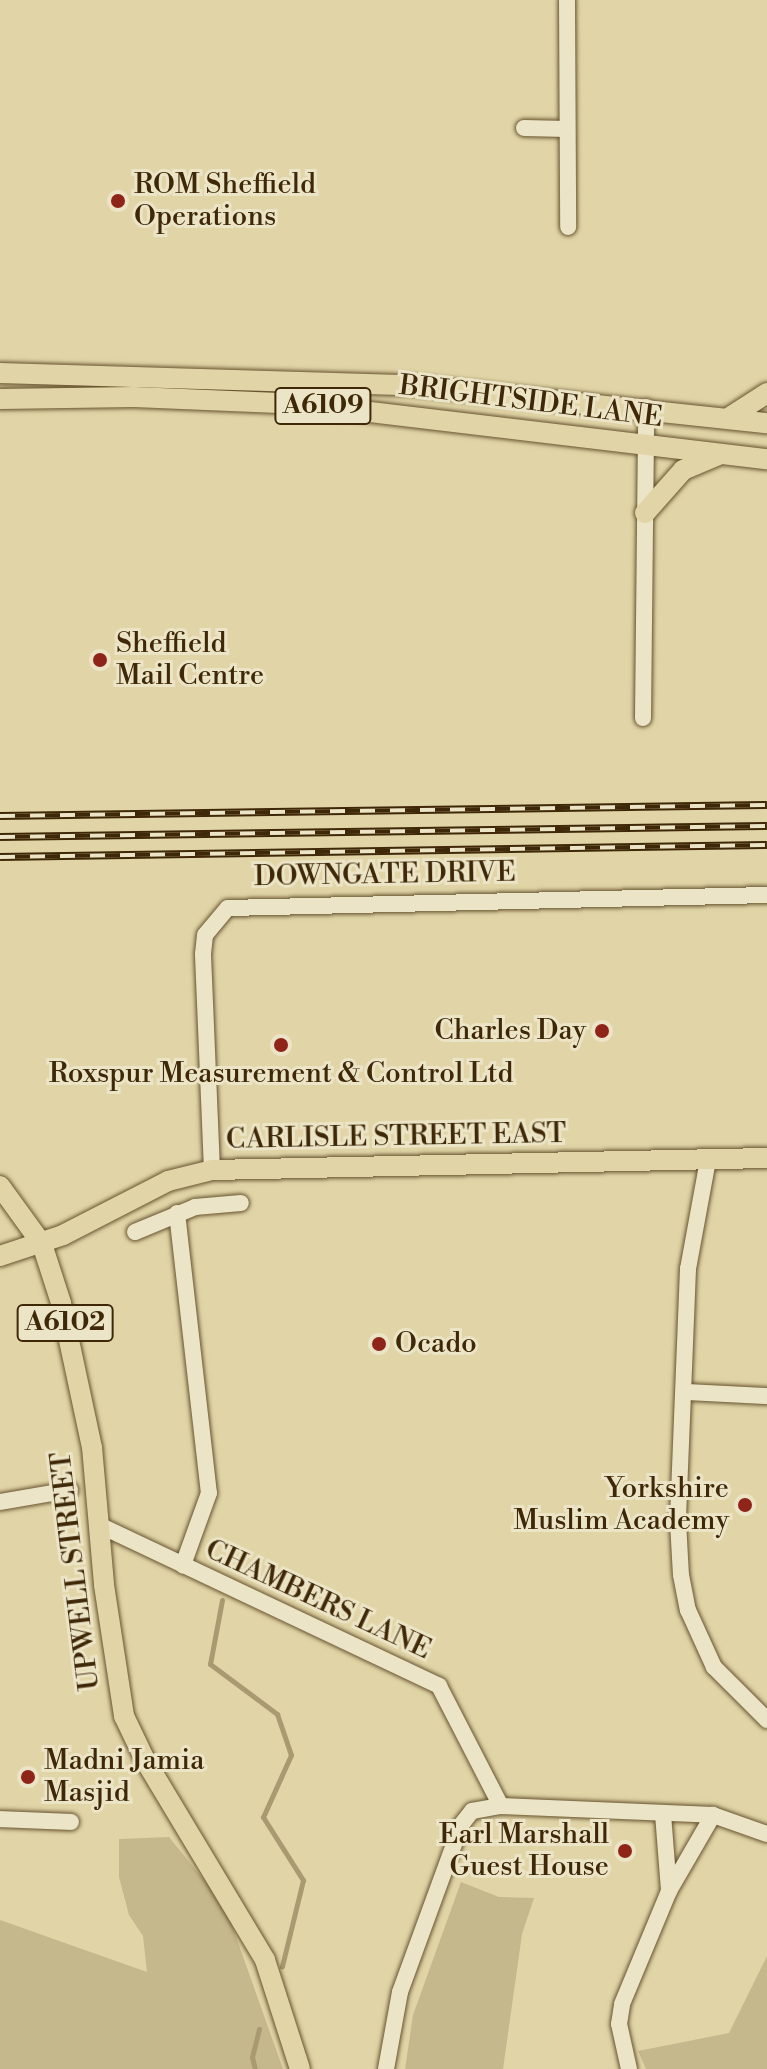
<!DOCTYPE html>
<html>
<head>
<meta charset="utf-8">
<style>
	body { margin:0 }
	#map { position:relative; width:767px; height:2069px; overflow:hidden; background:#e1d5a7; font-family:"Libre Bodoni",serif }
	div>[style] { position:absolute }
	.green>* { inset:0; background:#c5b88c }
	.stream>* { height:5px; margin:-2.5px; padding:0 2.5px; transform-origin:2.5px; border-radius:2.5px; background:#aa9a71 }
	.roads { filter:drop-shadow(0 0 2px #67532f) drop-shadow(0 0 2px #67532f) }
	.minor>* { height:16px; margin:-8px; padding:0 8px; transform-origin:8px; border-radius:8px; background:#ece4c6 }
	.major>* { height:20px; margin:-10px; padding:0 10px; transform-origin:10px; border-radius:10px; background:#e1d5a7 }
	.rail>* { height:8px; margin-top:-4px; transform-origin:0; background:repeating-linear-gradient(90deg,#ece4c6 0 15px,#3e2807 0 30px); box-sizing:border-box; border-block:2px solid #3e2807 }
	.dots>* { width:22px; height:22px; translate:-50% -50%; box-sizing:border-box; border:4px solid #ece4c6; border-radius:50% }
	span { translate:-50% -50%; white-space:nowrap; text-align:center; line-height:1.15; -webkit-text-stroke:6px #ece4c6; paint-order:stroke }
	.shield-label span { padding:2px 6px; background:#ece4c6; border:2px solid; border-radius:6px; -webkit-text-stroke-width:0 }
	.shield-label { font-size:26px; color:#3e2807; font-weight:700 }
	.poi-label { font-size:28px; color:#3e2807 }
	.left { translate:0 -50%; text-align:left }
	.right { translate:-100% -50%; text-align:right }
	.street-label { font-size:28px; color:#3e2807 }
</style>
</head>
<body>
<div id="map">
	<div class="green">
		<div style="clip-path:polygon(169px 1837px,225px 1906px,283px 2069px,0 2069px,0 1920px,147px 1972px,143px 1936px,129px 1915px,119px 1877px,119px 1839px)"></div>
		<div style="clip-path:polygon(461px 1882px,499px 1897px,534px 1898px,522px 1934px,503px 2069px,405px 2069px,413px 2015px)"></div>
		<div style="clip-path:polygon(767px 1956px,767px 2069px,646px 2069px,638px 2051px,729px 2033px)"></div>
	</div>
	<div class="stream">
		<div style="left:222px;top:1600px;width:65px;rotate:100.6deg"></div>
		<div style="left:210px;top:1664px;width:84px;rotate:36.7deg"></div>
		<div style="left:277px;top:1714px;width:43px;rotate:71.1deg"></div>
		<div style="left:291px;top:1755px;width:68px;rotate:114.3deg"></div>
		<div style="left:263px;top:1817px;width:75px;rotate:57.6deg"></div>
		<div style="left:303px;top:1880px;width:89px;rotate:103.7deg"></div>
		<div style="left:255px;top:2069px;width:12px;rotate:-104deg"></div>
		<div style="left:252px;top:2057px;width:29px;rotate:-76deg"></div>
	</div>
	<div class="roads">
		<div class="minor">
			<div style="left:567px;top:0;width:227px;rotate:89.7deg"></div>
			<div style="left:524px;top:128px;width:43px;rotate:1.3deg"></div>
			<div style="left:643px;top:718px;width:311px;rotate:-89.4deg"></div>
			<div style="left:708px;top:1160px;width:111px;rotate:100.4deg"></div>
			<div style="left:688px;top:1269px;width:253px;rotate:92.3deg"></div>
			<div style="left:678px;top:1522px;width:53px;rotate:86.8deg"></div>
			<div style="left:681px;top:1575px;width:36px;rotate:79deg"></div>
			<div style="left:688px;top:1610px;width:63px;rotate:65.5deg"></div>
			<div style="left:714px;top:1667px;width:75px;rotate:45deg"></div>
			<div style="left:212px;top:1170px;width:216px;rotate:-92.4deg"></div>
			<div style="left:203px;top:954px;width:19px;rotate:-84deg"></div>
			<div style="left:205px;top:935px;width:35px;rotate:-50deg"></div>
			<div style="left:228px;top:908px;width:539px;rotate:-1.38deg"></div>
			<div style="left:177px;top:1213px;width:282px;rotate:83.5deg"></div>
			<div style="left:209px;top:1493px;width:77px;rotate:109.9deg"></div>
			<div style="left:135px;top:1232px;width:65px;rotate:-22.6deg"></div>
			<div style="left:195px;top:1207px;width:46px;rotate:-5deg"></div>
			<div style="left:685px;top:1392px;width:82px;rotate:2.8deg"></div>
			<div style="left:0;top:1502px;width:71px;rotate:-9.7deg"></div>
			<div style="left:101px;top:1526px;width:374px;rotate:25.3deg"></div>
			<div style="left:439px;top:1686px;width:135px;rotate:62.7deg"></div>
			<div style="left:663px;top:1814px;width:77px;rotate:85.5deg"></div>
			<div style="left:0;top:1819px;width:71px;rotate:2.4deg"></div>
			<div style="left:386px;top:2069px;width:78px;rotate:-79.7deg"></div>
			<div style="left:400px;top:1992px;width:178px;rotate:-69.9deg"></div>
			<div style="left:461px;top:1825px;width:18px;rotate:-52deg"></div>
			<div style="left:472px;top:1811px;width:29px;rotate:-10deg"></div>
			<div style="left:501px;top:1806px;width:212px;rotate:2.4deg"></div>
			<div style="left:713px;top:1815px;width:57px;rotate:19.4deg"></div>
			<div style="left:629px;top:2069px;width:46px;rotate:-102.5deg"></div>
			<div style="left:619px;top:2024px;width:20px;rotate:-81deg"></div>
			<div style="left:622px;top:2004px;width:122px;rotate:-67.4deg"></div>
			<div style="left:669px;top:1891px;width:88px;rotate:-59.9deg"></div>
		</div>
		<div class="major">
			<div style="left:0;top:373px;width:409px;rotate:1.7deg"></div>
			<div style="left:409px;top:385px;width:360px;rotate:6.1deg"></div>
			<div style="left:0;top:399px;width:134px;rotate:-0.9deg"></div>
			<div style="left:134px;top:397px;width:169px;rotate:2.4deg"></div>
			<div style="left:303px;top:404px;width:467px;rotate:6.8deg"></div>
			<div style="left:730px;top:417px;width:44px;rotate:-33deg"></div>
			<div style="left:645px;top:513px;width:57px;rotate:-48.5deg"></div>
			<div style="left:683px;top:470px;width:41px;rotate:-22.8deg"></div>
			<div style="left:0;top:1186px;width:72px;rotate:54.1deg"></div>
			<div style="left:42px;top:1244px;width:62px;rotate:72.1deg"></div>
			<div style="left:61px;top:1303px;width:147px;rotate:77.9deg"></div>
			<div style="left:92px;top:1447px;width:139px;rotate:85deg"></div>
			<div style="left:104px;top:1585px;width:133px;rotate:81.3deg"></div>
			<div style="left:124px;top:1716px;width:49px;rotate:64.5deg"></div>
			<div style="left:145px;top:1760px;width:233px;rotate:59deg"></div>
			<div style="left:265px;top:1960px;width:114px;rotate:72.2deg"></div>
			<div style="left:0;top:1256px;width:66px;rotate:-18.4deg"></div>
			<div style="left:63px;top:1235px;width:118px;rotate:-27.2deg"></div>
			<div style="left:168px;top:1181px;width:45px;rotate:-14deg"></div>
			<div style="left:212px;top:1170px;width:555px;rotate:-1.24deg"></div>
		</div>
	</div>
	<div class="rail">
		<div style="left:0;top:816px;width:767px;rotate:-0.82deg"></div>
		<div style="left:0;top:837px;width:767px;rotate:-0.82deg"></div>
		<div style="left:0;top:857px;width:767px;rotate:-0.9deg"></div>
	</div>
	<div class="dots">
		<div style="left:118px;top:201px;background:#8f2418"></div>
		<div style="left:100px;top:660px;background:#8f2418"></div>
		<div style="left:602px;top:1031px;background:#8f2418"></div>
		<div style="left:281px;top:1045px;background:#8f2418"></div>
		<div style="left:379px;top:1344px;background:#8f2418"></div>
		<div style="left:745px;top:1505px;background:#8f2418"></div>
		<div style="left:28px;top:1777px;background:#8f2418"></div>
		<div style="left:625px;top:1851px;background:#8f2418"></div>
	</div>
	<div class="shield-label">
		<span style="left:323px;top:406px">A6109</span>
		<span style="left:65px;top:1323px">A6102</span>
	</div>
	<div class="poi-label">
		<span class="left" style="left:134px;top:201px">ROM Sheffield<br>Operations</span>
		<span class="left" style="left:116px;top:660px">Sheffield<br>Mail Centre</span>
		<span class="right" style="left:586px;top:1031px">Charles Day</span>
		<span style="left:281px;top:1074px">Roxspur Measurement &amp; Control Ltd</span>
		<span class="left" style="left:395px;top:1344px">Ocado</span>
		<span class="right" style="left:729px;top:1505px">Yorkshire<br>Muslim Academy</span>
		<span class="left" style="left:44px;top:1777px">Madni Jamia<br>Masjid</span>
		<span class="right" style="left:609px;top:1851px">Earl Marshall<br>Guest House</span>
	</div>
	<div class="street-label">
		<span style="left:531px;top:402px;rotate:7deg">BRIGHTSIDE LANE</span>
		<span style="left:385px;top:875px;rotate:-1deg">DOWNGATE DRIVE</span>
		<span style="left:396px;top:1137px;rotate:-1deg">CARLISLE STREET EAST</span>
		<span style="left:76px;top:1571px;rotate:-97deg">UPWELL STREET</span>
		<span style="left:318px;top:1600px;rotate:25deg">CHAMBERS LANE</span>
	</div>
</div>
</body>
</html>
